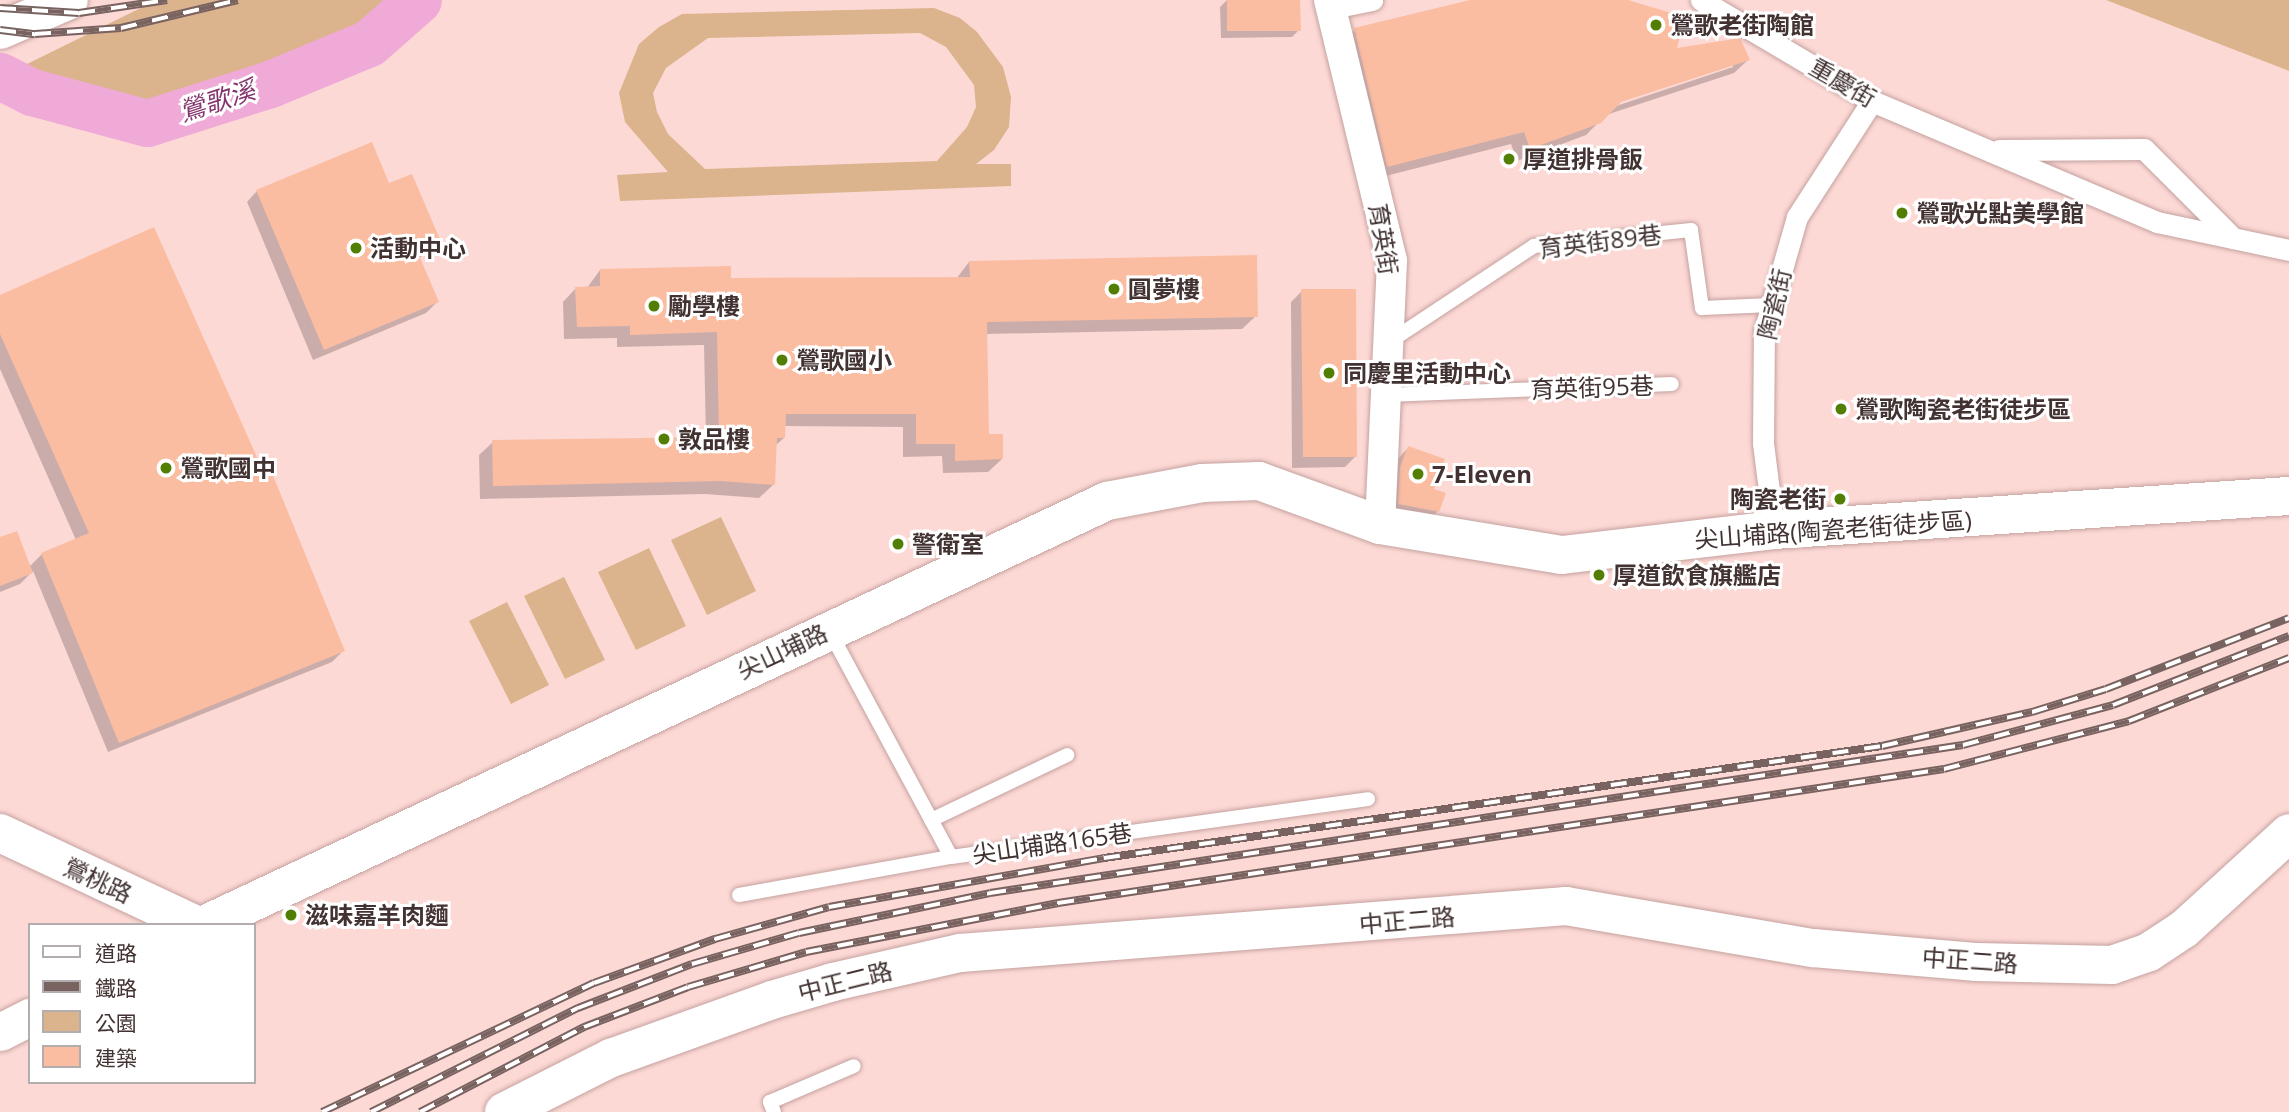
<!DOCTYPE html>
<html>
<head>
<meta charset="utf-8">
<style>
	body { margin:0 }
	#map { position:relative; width:2289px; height:1112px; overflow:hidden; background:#fdd9d6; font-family:"Open Sans","Noto Sans TC",sans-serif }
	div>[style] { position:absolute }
	.green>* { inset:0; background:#dbb38c }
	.shadow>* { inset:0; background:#0003 }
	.river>* { height:47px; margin:-23.5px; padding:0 23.5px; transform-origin:23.5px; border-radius:23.5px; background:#f0aad8 }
	.building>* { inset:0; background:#fbbda2 }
	.roads { filter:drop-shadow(0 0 2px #c4a29f) drop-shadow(0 0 2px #c4a29f) }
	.service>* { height:14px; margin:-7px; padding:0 7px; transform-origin:7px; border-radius:7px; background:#fff }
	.pedestrian>* { height:21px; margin:-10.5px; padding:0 10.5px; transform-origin:10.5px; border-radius:10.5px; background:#fff }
	.minor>* { height:30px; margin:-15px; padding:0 15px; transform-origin:15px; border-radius:15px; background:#fff }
	.tertiary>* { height:37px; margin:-18.5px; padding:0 18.5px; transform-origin:18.5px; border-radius:18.5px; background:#fff }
	.secondary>* { height:38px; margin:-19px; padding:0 19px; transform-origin:19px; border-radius:19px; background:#fff }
	.rail>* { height:8px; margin-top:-4px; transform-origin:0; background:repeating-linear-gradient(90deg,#fff 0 16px,#786361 0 32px); box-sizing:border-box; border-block:2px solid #786361 }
	.dots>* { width:19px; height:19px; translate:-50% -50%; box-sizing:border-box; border:4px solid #fff; border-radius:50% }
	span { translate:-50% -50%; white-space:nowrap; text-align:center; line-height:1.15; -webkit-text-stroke:6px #fff; paint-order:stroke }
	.poi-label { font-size:24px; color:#423332; font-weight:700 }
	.left { translate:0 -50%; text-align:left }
	.right { translate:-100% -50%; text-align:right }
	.street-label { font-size:24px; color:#423332 }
	.water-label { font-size:26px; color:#85356e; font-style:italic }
	.legend { position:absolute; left:28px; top:923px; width:228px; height:161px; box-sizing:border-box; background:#fff; border:2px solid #b3adad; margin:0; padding:9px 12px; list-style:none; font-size:21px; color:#423332 }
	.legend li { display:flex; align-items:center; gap:14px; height:35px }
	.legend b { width:35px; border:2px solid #b3adad }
</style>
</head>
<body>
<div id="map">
	<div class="green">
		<div style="clip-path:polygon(157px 0,389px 0,351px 38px,149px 101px,23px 66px)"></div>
		<div style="clip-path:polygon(2106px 0,2289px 0,2289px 71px)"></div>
		<div style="clip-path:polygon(evenodd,934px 8px,960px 18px,977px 32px,1003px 67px,1011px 97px,1009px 127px,994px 150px,976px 164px,1011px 164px,1011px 186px,620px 201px,617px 175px,668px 172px,625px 122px,619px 93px,639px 44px,659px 27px,682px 14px,934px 8px,920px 33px,946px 47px,974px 85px,976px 107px,967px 127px,937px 161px,705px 169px,668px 134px,657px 112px,653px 93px,666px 68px,708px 38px,920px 33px)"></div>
		<div style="clip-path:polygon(721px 517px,756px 591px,707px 615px,671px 540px)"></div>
		<div style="clip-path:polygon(649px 548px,686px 626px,636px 650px,598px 572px)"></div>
		<div style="clip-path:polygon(564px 577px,605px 660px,565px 679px,524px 596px)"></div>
		<div style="clip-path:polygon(507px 602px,549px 685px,511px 704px,469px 621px)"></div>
	</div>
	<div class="shadow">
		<div style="clip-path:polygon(1227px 0,1299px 30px,1292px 37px,1221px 38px,1220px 7px)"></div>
		<div style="clip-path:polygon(evenodd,1478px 0,1621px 0,1674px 51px,1748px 60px,1734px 73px,1606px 115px,1586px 135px,1517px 161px,1511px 144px,1374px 179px,1342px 43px,1355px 30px,1478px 0,1733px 64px,1733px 67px,1613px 107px,1612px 103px,1733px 64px)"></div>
		<div style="clip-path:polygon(388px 186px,440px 243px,419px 258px,437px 302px,426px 313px,313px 360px,247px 202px,257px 191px)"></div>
		<div style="clip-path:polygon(969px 262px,1256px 316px,1242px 329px,985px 334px,987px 436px,1002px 459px,988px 472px,943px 473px,942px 456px,903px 457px,903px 427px,784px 426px,784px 438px,775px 446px,773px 485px,759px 498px,705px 494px,480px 499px,479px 455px,493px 442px,706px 439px,704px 345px,617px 347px,617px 338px,564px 339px,563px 302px,576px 288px,587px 288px,600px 270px,729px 280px,956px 279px)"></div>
		<div style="clip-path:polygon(1302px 291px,1356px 456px,1345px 467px,1292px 468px,1291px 302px)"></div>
		<div style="clip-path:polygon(0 297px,343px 651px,332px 662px,108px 752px,33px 571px,20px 584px,0 592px,0 539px,29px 567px,42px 554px,76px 540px,0 369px)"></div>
		<div style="clip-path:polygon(1408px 448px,1431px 490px,1437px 512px,1422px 526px,1385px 518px,1394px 463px)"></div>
	</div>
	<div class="river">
		<div style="left:0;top:76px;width:36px;rotate:27deg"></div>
		<div style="left:32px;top:92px;width:119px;rotate:15.1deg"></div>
		<div style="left:147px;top:123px;width:129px;rotate:-17.6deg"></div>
		<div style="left:270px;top:84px;width:107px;rotate:-22.5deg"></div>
		<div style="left:369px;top:43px;width:65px;rotate:-41.3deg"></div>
	</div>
	<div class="building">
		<div style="clip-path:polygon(1227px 0,1300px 0,1301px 31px,1227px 31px)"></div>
		<div style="clip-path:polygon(1470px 0,1628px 0,1685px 17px,1677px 48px,1740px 38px,1750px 60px,1621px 102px,1601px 123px,1530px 149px,1524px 132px,1387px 167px,1354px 28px)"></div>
		<div style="clip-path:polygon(372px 142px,389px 183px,412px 174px,442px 244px,418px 253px,439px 302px,324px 350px,256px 190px)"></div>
		<div style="clip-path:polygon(154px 227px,260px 464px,267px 461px,345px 651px,119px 743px,41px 553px,89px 533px,0 334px,0 295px)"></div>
		<div style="clip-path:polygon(1257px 255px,1258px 317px,987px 322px,989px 434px,1003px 434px,1003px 459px,955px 461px,955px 444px,916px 444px,916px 414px,786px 414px,785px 438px,777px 438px,775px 485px,720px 481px,493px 486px,492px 440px,719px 437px,717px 332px,630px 335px,630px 326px,577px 327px,575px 287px,600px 286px,600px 269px,731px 266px,731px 278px,970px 277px,969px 261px)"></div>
		<div style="clip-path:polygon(1301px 289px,1356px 289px,1357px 457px,1303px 457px)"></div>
		<div style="clip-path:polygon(1408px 446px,1445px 459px,1434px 489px,1446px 493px,1439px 512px,1398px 504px,1400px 467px)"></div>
		<div style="clip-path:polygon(17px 531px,33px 573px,0 586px,0 537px)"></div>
	</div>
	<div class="roads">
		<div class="service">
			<div style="left:1389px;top:342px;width:174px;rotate:-33.5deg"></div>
			<div style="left:1534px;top:246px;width:158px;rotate:-5.8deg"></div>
			<div style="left:1691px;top:230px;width:79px;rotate:82deg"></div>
			<div style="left:1702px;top:308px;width:69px;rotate:-2.5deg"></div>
			<div style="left:1386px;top:395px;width:286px;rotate:-2.2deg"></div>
			<div style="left:830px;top:632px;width:255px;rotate:61.7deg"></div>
			<div style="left:951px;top:857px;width:421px;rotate:-7.9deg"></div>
			<div style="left:931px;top:820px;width:151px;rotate:-25.5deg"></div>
			<div style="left:739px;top:895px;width:215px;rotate:-10.2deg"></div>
			<div style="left:774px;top:1112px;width:11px;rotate:-112deg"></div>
			<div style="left:770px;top:1102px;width:91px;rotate:-23.2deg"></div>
		</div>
		<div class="pedestrian">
			<div style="left:1701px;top:0;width:199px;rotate:30.6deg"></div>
			<div style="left:1872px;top:101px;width:310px;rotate:23deg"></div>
			<div style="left:2157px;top:222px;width:135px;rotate:12deg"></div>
			<div style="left:1332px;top:8px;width:41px;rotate:-11.3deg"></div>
			<div style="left:1999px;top:150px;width:145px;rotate:-0.4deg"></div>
			<div style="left:2144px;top:149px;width:126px;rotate:45deg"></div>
			<div style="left:1774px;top:530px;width:88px;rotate:-97.2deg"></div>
			<div style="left:1763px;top:443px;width:111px;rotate:-89.5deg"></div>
			<div style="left:1764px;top:332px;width:120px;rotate:-74deg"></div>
			<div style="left:1797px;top:217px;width:138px;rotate:-57.1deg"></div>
		</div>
		<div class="minor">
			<div style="left:1329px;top:0;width:268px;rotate:76.4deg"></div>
			<div style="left:1392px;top:261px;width:264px;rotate:92.6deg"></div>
		</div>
		<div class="tertiary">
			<div style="left:0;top:30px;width:75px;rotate:-23.5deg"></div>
			<div style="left:0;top:1032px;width:34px;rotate:-27deg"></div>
		</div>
		<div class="secondary">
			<div style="left:0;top:833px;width:217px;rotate:25.1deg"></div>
			<div style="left:204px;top:925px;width:998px;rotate:-25.15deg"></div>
			<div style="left:1107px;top:501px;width:97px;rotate:-10.7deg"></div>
			<div style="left:1202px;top:483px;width:57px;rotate:-2deg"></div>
			<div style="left:1259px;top:481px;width:129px;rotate:20deg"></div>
			<div style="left:1380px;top:525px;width:184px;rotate:9.4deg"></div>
			<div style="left:1562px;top:555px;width:213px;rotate:-6.7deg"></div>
			<div style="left:1774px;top:530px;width:516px;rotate:-3.78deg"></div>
			<div style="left:504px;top:1112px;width:120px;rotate:-26.8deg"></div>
			<div style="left:611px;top:1058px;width:171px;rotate:-19.8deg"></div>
			<div style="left:772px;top:1000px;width:64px;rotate:-16.4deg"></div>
			<div style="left:833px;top:982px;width:130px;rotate:-12.9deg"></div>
			<div style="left:960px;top:953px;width:608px;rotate:-4.43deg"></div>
			<div style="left:1566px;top:906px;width:251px;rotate:9.7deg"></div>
			<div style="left:1813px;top:948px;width:165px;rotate:4.9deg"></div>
			<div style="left:1977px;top:962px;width:135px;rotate:1.3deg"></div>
			<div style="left:2112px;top:965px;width:39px;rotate:-19deg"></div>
			<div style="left:2149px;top:952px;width:42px;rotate:-33.3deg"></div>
			<div style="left:2184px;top:929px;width:142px;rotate:-42.4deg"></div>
		</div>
	</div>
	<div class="rail">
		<div style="left:0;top:8px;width:79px;rotate:3.6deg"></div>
		<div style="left:79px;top:13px;width:89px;rotate:-8.4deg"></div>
		<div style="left:0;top:30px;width:35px;rotate:7deg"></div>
		<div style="left:35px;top:34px;width:86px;rotate:-4deg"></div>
		<div style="left:121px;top:28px;width:120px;rotate:-13.5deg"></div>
		<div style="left:322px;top:1112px;width:301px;rotate:-25.4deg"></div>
		<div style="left:594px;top:983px;width:129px;rotate:-20deg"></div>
		<div style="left:715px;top:939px;width:118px;rotate:-15.7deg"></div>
		<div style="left:829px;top:907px;width:279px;rotate:-10.1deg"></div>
		<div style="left:1104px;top:858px;width:786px;rotate:-8.19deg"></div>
		<div style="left:1882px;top:746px;width:154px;rotate:-12.8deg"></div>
		<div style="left:2032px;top:712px;width:77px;rotate:-17.3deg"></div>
		<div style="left:2106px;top:689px;width:196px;rotate:-21.2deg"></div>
		<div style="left:371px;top:1112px;width:232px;rotate:-26.7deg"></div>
		<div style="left:578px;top:1008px;width:122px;rotate:-21.1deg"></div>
		<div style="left:692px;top:964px;width:111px;rotate:-16.2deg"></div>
		<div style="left:799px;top:933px;width:195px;rotate:-11.8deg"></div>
		<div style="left:990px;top:893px;width:984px;rotate:-8.65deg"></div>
		<div style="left:1963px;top:745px;width:155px;rotate:-14.9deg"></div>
		<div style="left:2113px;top:705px;width:189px;rotate:-21.4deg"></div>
		<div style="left:420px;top:1112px;width:185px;rotate:-27.4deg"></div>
		<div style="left:584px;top:1027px;width:111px;rotate:-21deg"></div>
		<div style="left:688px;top:987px;width:123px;rotate:-16.5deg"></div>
		<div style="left:806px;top:952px;width:257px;rotate:-11deg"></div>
		<div style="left:1058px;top:903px;width:896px;rotate:-8.6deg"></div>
		<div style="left:1944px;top:769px;width:191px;rotate:-14.5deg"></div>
		<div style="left:2129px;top:721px;width:172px;rotate:-21.5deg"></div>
	</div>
	<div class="dots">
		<div style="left:1656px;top:25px;background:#527e04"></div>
		<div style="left:1509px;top:159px;background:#527e04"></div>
		<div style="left:1902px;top:213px;background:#527e04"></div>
		<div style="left:356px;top:248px;background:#527e04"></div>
		<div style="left:1114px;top:289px;background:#527e04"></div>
		<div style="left:654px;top:306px;background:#527e04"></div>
		<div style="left:782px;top:360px;background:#527e04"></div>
		<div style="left:1329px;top:373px;background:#527e04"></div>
		<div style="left:1841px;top:409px;background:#527e04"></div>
		<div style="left:664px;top:439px;background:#527e04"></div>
		<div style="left:166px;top:468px;background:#527e04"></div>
		<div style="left:1418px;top:474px;background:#527e04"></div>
		<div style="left:1840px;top:499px;background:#527e04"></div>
		<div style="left:898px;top:544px;background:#527e04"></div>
		<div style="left:1599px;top:575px;background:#527e04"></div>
		<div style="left:291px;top:915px;background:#527e04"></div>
	</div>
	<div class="poi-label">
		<span class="left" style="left:1670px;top:25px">鶯歌老街陶館</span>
		<span class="left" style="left:1523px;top:159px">厚道排骨飯</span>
		<span class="left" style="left:1916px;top:213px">鶯歌光點美學館</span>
		<span class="left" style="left:370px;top:248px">活動中心</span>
		<span class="left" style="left:1128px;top:289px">圓夢樓</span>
		<span class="left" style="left:668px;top:306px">勵學樓</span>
		<span class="left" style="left:796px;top:360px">鶯歌國小</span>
		<span class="left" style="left:1343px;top:373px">同慶里活動中心</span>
		<span class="left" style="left:1855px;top:409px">鶯歌陶瓷老街徒步區</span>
		<span class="left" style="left:678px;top:439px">敦品樓</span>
		<span class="left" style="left:180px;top:468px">鶯歌國中</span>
		<span class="left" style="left:1432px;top:474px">7-Eleven</span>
		<span class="right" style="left:1826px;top:499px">陶瓷老街</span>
		<span class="left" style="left:912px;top:544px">警衛室</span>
		<span class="left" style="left:1613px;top:575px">厚道飲食旗艦店</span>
		<span class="left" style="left:305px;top:915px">滋味嘉羊肉麵</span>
	</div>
	<div class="street-label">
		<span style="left:1843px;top:82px;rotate:30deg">重慶街</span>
		<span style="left:1384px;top:239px;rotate:81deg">育英街</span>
		<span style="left:1600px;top:241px;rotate:-7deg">育英街89巷</span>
		<span style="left:1774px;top:304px;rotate:-77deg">陶瓷街</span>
		<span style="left:1592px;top:387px;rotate:-2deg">育英街95巷</span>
		<span style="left:1833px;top:529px;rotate:-4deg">尖山埔路(陶瓷老街徒步區)</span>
		<span style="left:782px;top:651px;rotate:-25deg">尖山埔路</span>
		<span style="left:1052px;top:843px;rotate:-8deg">尖山埔路165巷</span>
		<span style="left:98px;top:880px;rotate:25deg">鶯桃路</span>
		<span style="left:1407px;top:920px;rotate:-5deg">中正二路</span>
		<span style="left:1970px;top:960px;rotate:4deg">中正二路</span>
		<span style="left:845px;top:981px;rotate:-14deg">中正二路</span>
	</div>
	<div class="water-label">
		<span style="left:217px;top:101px;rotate:-18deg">鶯歌溪</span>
	</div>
	<ul class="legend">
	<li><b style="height:9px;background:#fff"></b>道路</li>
	<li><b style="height:9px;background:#786361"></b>鐵路</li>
	<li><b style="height:19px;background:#dbb38c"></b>公園</li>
	<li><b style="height:19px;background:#fbbda2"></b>建築</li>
	</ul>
</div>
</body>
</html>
